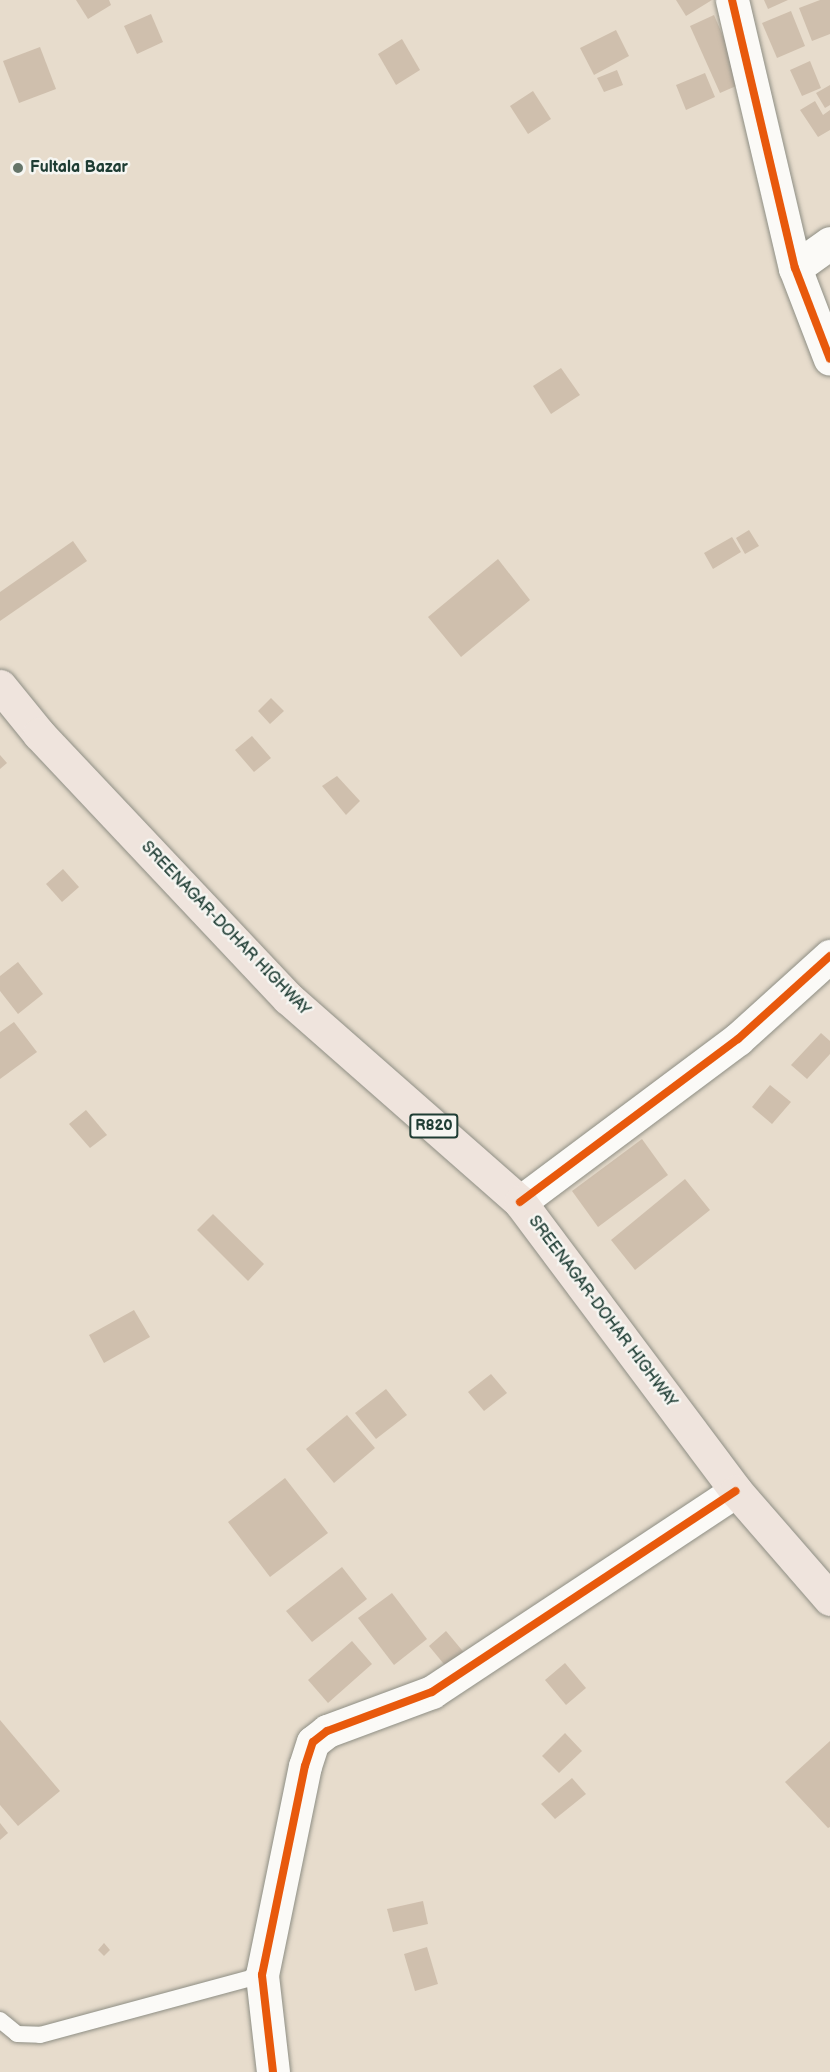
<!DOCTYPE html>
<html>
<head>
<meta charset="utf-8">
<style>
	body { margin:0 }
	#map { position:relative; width:830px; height:2072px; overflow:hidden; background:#e7dccc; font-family:"Balsamiq Sans",sans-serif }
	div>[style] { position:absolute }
	.building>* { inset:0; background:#cfbfad }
	.roads { filter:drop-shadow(0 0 2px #8e8e84) drop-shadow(0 0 2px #8e8e84) }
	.lane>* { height:16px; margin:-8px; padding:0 8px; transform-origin:8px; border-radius:8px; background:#fbfaf7 }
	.street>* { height:33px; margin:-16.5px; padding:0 16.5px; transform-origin:16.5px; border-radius:16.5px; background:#fbfaf7 }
	.primary>* { height:33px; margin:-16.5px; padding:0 16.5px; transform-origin:16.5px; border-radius:16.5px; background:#efe4dd }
	.cycleway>* { height:8px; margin:-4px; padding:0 4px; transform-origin:4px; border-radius:4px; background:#e8590c }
	.dots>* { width:16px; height:16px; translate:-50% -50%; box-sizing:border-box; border:3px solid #f6f6f2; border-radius:50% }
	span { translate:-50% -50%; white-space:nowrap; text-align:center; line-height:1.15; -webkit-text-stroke:5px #f6f6f2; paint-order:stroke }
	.shield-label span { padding:2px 4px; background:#f6f6f2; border:2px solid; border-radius:4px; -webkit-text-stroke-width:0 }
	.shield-label { font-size:15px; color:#1f3d34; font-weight:700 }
	.poi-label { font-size:16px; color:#1f3d34; font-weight:700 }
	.left { translate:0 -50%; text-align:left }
	.street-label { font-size:16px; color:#1f3d34 }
</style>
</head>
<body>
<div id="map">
	<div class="building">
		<div style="clip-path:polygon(76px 0,109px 0,111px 5px,88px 19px)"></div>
		<div style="clip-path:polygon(676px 0,712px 0,686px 16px)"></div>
		<div style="clip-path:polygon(764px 0,788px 0,768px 9px)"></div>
		<div style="clip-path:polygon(820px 0,830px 0,830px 34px,812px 41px,799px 8px)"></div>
		<div style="clip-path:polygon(791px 11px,805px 46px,777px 58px,762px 23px)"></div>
		<div style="clip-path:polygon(151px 14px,163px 42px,137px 54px,124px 26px)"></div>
		<div style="clip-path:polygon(714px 15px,743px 83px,720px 93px,690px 26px)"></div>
		<div style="clip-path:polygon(616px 30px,629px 56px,594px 75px,580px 48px)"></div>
		<div style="clip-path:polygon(402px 39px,420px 70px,396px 85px,378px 54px)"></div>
		<div style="clip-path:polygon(40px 47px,56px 89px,19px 103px,3px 61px)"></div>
		<div style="clip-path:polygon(810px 61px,821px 88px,802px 96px,790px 70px)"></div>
		<div style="clip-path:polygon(617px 70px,623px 85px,604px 92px,597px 78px)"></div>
		<div style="clip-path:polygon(705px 73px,715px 97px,686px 110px,676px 85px)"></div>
		<div style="clip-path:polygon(830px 85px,830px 105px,825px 108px,816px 93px)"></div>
		<div style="clip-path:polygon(533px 91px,551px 119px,528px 134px,510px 106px)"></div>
		<div style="clip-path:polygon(815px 101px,823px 115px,830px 110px,830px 130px,818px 137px,800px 110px)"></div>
		<div style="clip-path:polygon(561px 368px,580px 395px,551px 414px,533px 386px)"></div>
		<div style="clip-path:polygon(749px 530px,759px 546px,745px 554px,736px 538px)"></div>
		<div style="clip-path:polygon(732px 537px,741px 552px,713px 569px,704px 553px)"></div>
		<div style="clip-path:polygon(73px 541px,87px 561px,0 621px,0 592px)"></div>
		<div style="clip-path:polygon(498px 559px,530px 600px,461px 657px,428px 617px)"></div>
		<div style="clip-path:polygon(271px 698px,284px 711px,270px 724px,258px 711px)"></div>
		<div style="clip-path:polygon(252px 736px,271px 758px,254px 772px,235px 750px)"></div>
		<div style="clip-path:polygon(0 755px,7px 763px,0 769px)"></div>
		<div style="clip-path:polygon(337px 776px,360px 801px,346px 815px,322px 786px)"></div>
		<div style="clip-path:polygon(63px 869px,79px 887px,62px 902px,46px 884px)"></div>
		<div style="clip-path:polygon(18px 962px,43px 994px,18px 1014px,0 991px,0 976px)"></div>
		<div style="clip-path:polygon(14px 1022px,37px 1052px,0 1079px,0 1032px)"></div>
		<div style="clip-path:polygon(821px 1033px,830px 1041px,830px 1054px,807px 1079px,791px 1065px)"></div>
		<div style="clip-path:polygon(770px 1085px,791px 1102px,772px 1124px,752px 1107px)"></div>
		<div style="clip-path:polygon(86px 1110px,107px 1135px,90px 1148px,69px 1124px)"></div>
		<div style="clip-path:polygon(642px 1139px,668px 1175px,598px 1227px,572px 1191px)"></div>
		<div style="clip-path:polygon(685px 1179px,710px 1210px,635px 1270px,611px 1240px)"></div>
		<div style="clip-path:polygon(213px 1214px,264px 1264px,248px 1281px,197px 1230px)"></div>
		<div style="clip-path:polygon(134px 1310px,150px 1337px,104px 1363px,89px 1335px)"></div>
		<div style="clip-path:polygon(491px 1374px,507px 1393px,484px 1411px,468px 1392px)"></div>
		<div style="clip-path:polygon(386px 1389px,407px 1415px,376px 1439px,355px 1413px)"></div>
		<div style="clip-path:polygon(347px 1415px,375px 1448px,334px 1483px,306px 1449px)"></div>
		<div style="clip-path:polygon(285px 1478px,328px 1533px,270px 1577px,228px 1522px)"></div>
		<div style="clip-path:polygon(342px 1567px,367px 1599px,312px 1642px,286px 1611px)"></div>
		<div style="clip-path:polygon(392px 1593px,427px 1639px,394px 1665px,358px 1618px)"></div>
		<div style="clip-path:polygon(446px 1631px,466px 1655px,448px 1669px,429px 1646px)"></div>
		<div style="clip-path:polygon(352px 1641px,372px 1664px,328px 1703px,308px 1680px)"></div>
		<div style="clip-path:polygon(565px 1663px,586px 1688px,566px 1705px,545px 1680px)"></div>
		<div style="clip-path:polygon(0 1720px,60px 1791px,18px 1826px,0 1805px)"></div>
		<div style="clip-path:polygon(565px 1733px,582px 1751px,559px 1773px,542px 1756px)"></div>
		<div style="clip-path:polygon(830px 1741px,830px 1827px,828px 1828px,785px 1782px)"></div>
		<div style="clip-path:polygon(572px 1778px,586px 1794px,555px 1819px,541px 1804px)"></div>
		<div style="clip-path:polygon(0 1823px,8px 1833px,0 1840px)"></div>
		<div style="clip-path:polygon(423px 1901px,428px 1924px,393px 1932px,387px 1909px)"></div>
		<div style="clip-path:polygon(104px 1943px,110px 1950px,104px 1956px,98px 1950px)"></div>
		<div style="clip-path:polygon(427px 1947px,438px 1984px,415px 1991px,404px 1954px)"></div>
	</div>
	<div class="roads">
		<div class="lane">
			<div style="left:0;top:2020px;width:22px;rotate:39deg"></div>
			<div style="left:17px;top:2034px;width:23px;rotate:2deg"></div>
			<div style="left:40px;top:2035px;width:230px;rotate:-15.1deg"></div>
		</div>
		<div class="street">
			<div style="left:732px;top:0;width:275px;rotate:76.8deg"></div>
			<div style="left:795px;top:268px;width:97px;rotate:69deg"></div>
			<div style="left:795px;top:268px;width:43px;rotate:-35.5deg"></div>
			<div style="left:520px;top:1202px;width:272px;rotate:-36.8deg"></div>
			<div style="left:738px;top:1039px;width:124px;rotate:-42.1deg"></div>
			<div style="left:273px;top:2072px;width:98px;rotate:-96.5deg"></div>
			<div style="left:262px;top:1975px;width:213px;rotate:-78.4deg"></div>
			<div style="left:305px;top:1766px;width:25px;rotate:-72deg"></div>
			<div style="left:313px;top:1742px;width:18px;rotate:-38deg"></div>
			<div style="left:327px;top:1731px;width:112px;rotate:-20.4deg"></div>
			<div style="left:432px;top:1692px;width:364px;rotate:-33.5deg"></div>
		</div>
		<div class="primary">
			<div style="left:0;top:686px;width:62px;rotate:50.9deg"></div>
			<div style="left:39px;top:734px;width:363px;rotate:46.7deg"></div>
			<div style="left:288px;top:998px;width:309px;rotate:41.3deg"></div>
			<div style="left:520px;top:1202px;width:361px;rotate:53.2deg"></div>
			<div style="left:736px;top:1491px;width:143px;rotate:49deg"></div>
		</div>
	</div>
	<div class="cycleway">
		<div style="left:732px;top:0;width:275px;rotate:76.8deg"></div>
		<div style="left:795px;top:268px;width:97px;rotate:69deg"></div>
		<div style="left:520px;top:1202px;width:272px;rotate:-36.8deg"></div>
		<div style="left:738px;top:1039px;width:124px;rotate:-42.1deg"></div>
		<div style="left:273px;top:2072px;width:98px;rotate:-96.5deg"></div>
		<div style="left:262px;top:1975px;width:213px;rotate:-78.4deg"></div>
		<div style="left:305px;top:1766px;width:25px;rotate:-72deg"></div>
		<div style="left:313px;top:1742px;width:18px;rotate:-38deg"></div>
		<div style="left:327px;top:1731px;width:112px;rotate:-20.4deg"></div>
		<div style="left:432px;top:1692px;width:364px;rotate:-33.5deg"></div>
	</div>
	<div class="dots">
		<div style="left:18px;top:168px;background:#657569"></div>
	</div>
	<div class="shield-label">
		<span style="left:434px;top:1126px">R820</span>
	</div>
	<div class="poi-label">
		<span class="left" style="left:30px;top:168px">Fultala Bazar</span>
	</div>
	<div class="street-label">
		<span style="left:225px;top:929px;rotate:46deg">SREENAGAR-DOHAR HIGHWAY</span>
		<span style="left:602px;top:1312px;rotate:53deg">SREENAGAR-DOHAR HIGHWAY</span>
	</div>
</div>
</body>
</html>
